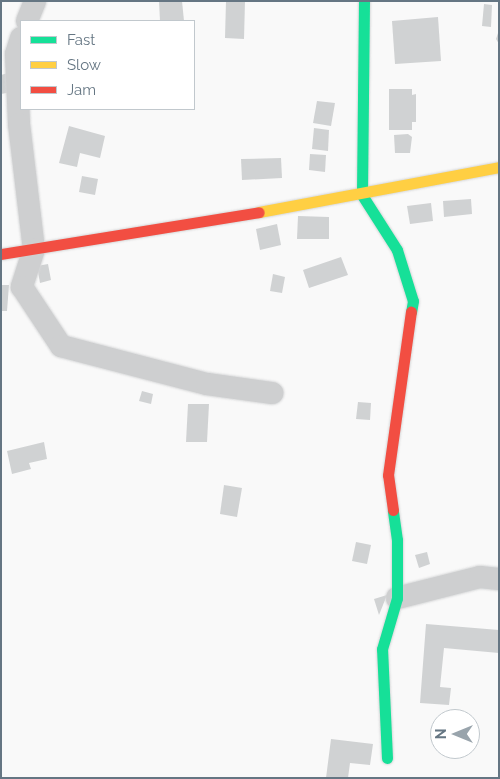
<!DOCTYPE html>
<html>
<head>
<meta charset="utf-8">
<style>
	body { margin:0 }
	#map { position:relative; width:500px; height:779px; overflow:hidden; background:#f9f9f9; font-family:Raleway,sans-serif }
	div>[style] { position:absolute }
	.building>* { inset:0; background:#d0d2d3 }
	.roads { filter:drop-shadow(0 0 1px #d5d6d7) drop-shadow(0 0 1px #d5d6d7) }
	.street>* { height:22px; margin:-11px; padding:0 11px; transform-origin:11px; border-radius:11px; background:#cecfd0 }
	.fast>* { height:11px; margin:-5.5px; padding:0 5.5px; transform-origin:5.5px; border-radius:5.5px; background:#16e098 }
	.slow>* { height:11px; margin:-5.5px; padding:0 5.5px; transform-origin:5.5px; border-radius:5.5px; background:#ffcf43 }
	.jam>* { height:11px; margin:-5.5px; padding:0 5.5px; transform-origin:5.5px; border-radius:5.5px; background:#f24e42 }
	span { translate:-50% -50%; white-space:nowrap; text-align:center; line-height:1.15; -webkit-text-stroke:5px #fff; paint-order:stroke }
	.frame { position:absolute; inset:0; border:2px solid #657683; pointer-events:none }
	.legend { position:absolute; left:20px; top:20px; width:175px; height:90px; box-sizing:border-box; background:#fff; border:1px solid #c1c8cd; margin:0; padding:6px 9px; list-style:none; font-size:15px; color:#657683 }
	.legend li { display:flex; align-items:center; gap:10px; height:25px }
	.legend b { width:25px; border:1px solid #c1c8cd }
	.north { position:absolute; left:430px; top:709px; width:50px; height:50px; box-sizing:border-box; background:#fff; border:1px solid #c1c8cd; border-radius:50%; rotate:270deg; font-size:14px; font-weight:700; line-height:20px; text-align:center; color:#657683 }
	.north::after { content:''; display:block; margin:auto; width:18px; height:22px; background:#99a4ac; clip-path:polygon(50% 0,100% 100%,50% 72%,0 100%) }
</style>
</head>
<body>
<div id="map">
	<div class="building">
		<div style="clip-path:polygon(159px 1px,182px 1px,184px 21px,160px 21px)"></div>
		<div style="clip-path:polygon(226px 1px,245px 1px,244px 39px,225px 38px)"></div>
		<div style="clip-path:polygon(484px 4px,492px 5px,491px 27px,482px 26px)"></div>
		<div style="clip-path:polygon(438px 17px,441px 61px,395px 64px,392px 21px)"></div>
		<div style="clip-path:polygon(499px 30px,499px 44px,496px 39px)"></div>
		<div style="clip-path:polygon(8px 73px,12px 92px,1px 94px,1px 75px)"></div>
		<div style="clip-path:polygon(389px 89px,412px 89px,412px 95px,416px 94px,416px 122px,412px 122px,412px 130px,389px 130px)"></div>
		<div style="clip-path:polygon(317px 101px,335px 103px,331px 126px,313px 123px)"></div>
		<div style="clip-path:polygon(69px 126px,105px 136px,100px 158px,80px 153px,77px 167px,59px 163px)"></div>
		<div style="clip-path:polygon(314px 128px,329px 130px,328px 151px,312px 149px)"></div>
		<div style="clip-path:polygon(408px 134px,412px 137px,410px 153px,395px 153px,394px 135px)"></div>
		<div style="clip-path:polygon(310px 154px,326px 155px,325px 172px,309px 170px)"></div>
		<div style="clip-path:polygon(281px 158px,282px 178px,242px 180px,241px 159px)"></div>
		<div style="clip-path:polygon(82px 176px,98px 179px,95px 195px,79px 192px)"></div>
		<div style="clip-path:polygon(471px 199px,472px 214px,444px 217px,443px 201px)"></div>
		<div style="clip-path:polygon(431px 203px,433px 221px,410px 224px,407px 206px)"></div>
		<div style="clip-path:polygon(298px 216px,329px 217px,329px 239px,297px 239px)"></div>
		<div style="clip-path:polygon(277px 224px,281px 245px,260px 250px,256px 229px)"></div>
		<div style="clip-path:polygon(341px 257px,348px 275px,309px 288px,303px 270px)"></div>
		<div style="clip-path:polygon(48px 264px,51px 280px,40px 283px,37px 266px)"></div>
		<div style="clip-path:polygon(273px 274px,285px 277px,282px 293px,270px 291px)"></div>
		<div style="clip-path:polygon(1px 285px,9px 285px,7px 311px,1px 311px)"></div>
		<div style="clip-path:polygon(142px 391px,153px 394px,151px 404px,139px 401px)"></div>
		<div style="clip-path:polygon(358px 402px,371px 403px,370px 420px,356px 419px)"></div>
		<div style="clip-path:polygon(188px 404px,209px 404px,207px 442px,186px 442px)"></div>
		<div style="clip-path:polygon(44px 442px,47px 459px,29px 463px,31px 469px,12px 474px,7px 451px)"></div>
		<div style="clip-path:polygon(224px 485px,242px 488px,237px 517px,220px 514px)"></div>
		<div style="clip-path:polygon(356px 542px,371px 545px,367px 564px,352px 561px)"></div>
		<div style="clip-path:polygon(427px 552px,430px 564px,419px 568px,415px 555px)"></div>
		<div style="clip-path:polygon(387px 595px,379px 615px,374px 599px)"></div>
		<div style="clip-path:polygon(426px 624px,499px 630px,499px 653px,444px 648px,440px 687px,451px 688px,449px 705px,420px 703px)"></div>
		<div style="clip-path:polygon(331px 739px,373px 744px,370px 765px,350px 763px,348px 778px,326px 778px)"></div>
	</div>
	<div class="roads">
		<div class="street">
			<div style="left:27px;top:21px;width:22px;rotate:-68deg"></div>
			<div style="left:21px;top:38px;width:17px;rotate:107deg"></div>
			<div style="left:16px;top:54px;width:70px;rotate:87.5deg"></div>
			<div style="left:19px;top:124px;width:126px;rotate:83.2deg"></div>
			<div style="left:34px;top:249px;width:40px;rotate:108deg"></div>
			<div style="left:22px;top:287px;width:71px;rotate:56.5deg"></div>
			<div style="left:61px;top:346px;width:151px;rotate:14.6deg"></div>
			<div style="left:207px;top:384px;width:66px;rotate:7.9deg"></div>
			<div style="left:397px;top:598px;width:86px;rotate:-14.2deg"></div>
			<div style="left:480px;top:577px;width:19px;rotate:6deg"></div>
		</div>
		<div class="fast">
			<div style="left:364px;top:1px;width:194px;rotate:90.6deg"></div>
			<div style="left:362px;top:195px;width:65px;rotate:57.5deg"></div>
			<div style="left:397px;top:250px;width:53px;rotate:72.6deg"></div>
			<div style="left:413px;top:301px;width:11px;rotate:100deg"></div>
			<div style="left:387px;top:758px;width:109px;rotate:-92.6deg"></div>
			<div style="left:382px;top:649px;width:53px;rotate:-73.6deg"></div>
			<div style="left:397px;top:598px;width:58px;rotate:-90deg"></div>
			<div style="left:397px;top:540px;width:30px;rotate:-98deg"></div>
		</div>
		<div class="slow">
			<div style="left:259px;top:212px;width:244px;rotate:-10.6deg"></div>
		</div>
		<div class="jam">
			<div style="left:1px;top:254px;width:261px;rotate:-9.2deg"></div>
			<div style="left:393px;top:510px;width:35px;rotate:-98deg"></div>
			<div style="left:388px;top:475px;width:165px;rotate:-82deg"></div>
		</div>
	</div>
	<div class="frame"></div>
	<ul class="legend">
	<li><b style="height:6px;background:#16e098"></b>Fast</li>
	<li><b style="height:6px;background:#ffcf43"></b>Slow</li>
	<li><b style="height:6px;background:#f24e42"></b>Jam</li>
	</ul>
	<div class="north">N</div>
</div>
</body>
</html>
